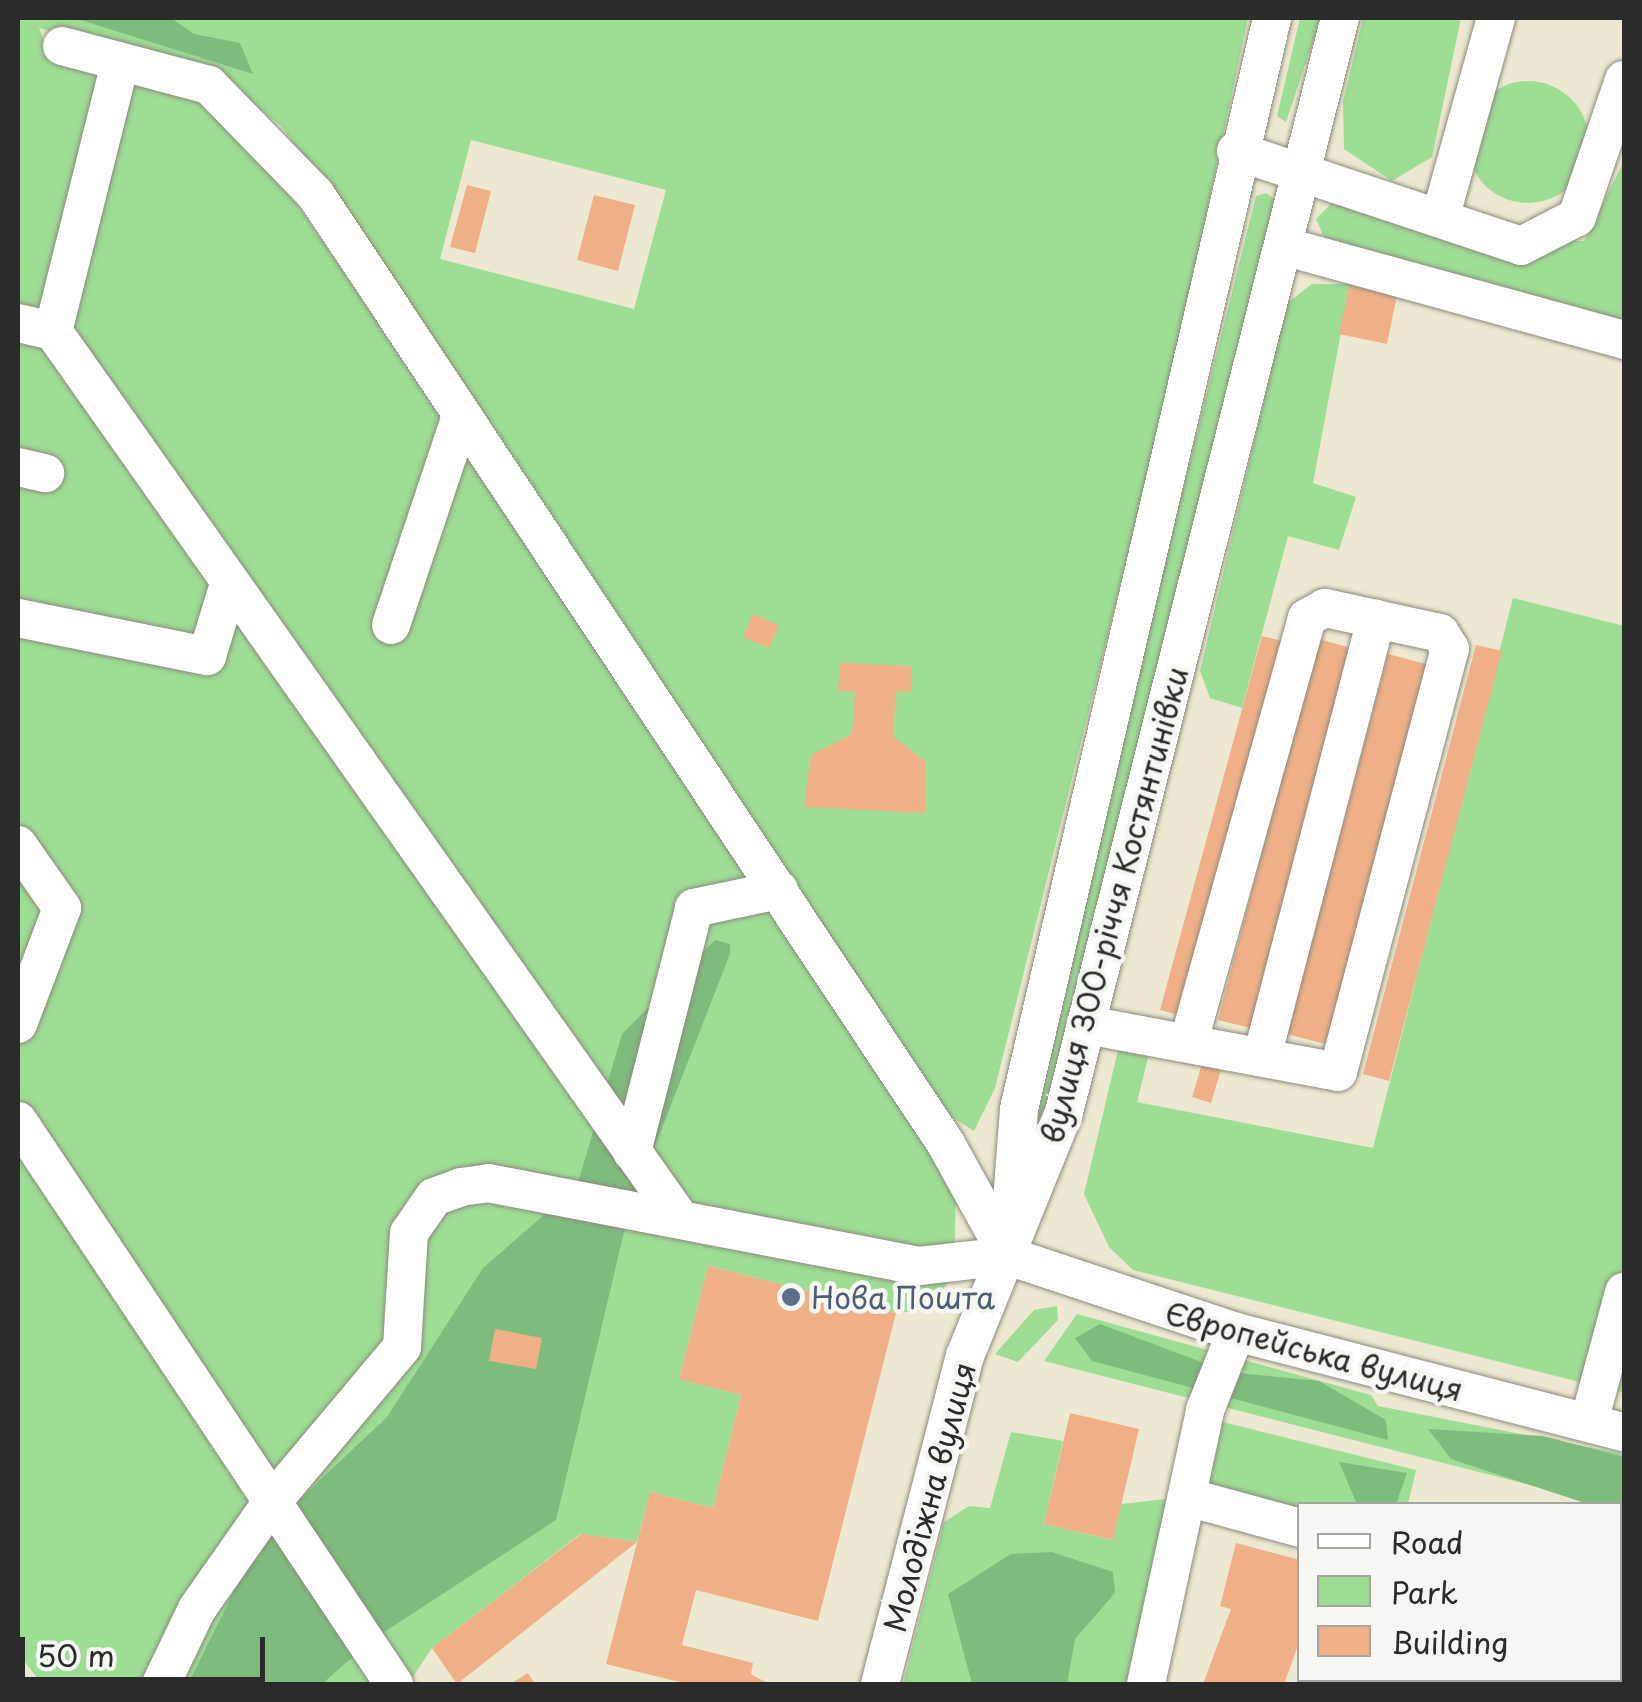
<!DOCTYPE html>
<html>
<head>
<meta charset="utf-8">
<style>
	body { margin:0 }
	#map { position:relative; width:1642px; height:1702px; overflow:hidden; background:#ede8d1; font-family:"Playpen Sans",sans-serif }
	div>[style] { position:absolute }
	.green>* { inset:0; background:#9ddd94 }
	.round { border-radius:50% }
	.forest>* { inset:0; background:#7ebc7e }
	.building>* { inset:0; background:#efb087 }
	.roads { filter:drop-shadow(0 0 2px #8c8a7e) drop-shadow(0 0 2px #8c8a7e) }
	.minor>* { height:38px; margin:-19px; padding:0 19px; transform-origin:19px; border-radius:19px; background:#fff }
	.dots>* { width:28px; height:28px; translate:-50% -50%; box-sizing:border-box; border:5px solid #f6f6f2; border-radius:50% }
	span { translate:-50% -50%; white-space:nowrap; text-align:center; line-height:1.15; -webkit-text-stroke:9px #f6f6f2; paint-order:stroke }
	.street-label { font-size:30px; color:#2b2b2b }
	.service-label { font-size:30px; color:#4e5e75 }
	.left { translate:0 -50%; text-align:left }
	.frame { position:absolute; inset:0; border:20px solid #2b2b2b; pointer-events:none }
	.legend { position:absolute; left:1297px; top:1502px; width:325px; height:180px; box-sizing:border-box; background:#f6f6f2; border:2px solid #a5a5a2; margin:0; padding:12px 18px; list-style:none; font-size:30px; color:#2b2b2b }
	.legend li { display:flex; align-items:center; gap:20px; height:50px }
	.legend b { width:50px; border:2px solid #a5a5a2 }
	.scale { position:absolute; left:20px; top:1637px; width:245px; height:45px; box-sizing:border-box; border:5px solid #2b2b2b; border-top:0; padding-left:12px; font-size:30px; line-height:35px; white-space:nowrap; color:#2b2b2b; -webkit-text-stroke:8px #f6f6f2; paint-order:stroke }
</style>
</head>
<body>
<div id="map">
	<div class="green">
		<div style="clip-path:polygon(evenodd,18px 18px,1248px 18px,1170px 385px,995px 1088px,974px 1131px,950px 1116px,282px 127px,219px 76px,39px 28px,47px 48px,180px 77px,245px 131px,433px 397px,956px 1188px,954px 1276px,925px 1310px,896px 1313px,708px 1266px,679px 1379px,741px 1395px,713px 1508px,650px 1492px,637px 1542px,580px 1534px,432px 1648px,408px 1684px,42px 1684px,18px 1653px,18px 18px,471px 140px,666px 190px,634px 309px,440px 259px,471px 140px)"></div>
		<div style="clip-path:polygon(1300px 18px,1321px 18px,1286px 122px,1277px 116px)"></div>
		<div style="clip-path:polygon(1363px 18px,1461px 18px,1432px 157px,1392px 181px,1344px 149px,1343px 102px)"></div>
		<div class="round" style="left:1467px;top:81px;width:122px;height:122px"></div>
		<div style="clip-path:polygon(1624px 161px,1624px 325px,1326px 241px,1316px 219px,1336px 199px,1532px 241px,1584px 241px)"></div>
		<div style="clip-path:polygon(1266px 193px,1274px 199px,1231px 384px,1050px 1117px,1041px 1118px,1032px 1107px,1075px 923px,1256px 196px)"></div>
		<div style="clip-path:polygon(1312px 284px,1350px 284px,1313px 483px,1356px 497px,1339px 550px,1288px 536px,1242px 708px,1210px 698px,1200px 671px,1287px 303px)"></div>
		<div style="clip-path:polygon(1513px 598px,1624px 626px,1624px 1393px,1133px 1270px,1109px 1247px,1084px 1194px,1118px 1050px,1150px 1050px,1137px 1102px,1373px 1148px)"></div>
		<div style="clip-path:polygon(1057px 1306px,1058px 1320px,1018px 1362px,995px 1354px,1034px 1310px)"></div>
		<div style="clip-path:polygon(1077px 1314px,1371px 1395px,1378px 1406px,1624px 1454px,1624px 1509px,1044px 1361px)"></div>
		<div style="clip-path:polygon(1215px 1420px,1416px 1470px,1408px 1504px,1299px 1511px,1201px 1485px)"></div>
		<div style="clip-path:polygon(1011px 1432px,1063px 1441px,1044px 1524px,1112px 1540px,1121px 1504px,1175px 1498px,1128px 1684px,903px 1684px,944px 1522px,969px 1506px,990px 1508px)"></div>
	</div>
	<div class="forest">
		<div style="clip-path:polygon(74px 18px,171px 18px,194px 34px,240px 43px,253px 74px)"></div>
		<div style="clip-path:polygon(715px 940px,730px 944px,730px 954px,628px 1215px,556px 1520px,372px 1640px,322px 1684px,188px 1684px,251px 1557px,280px 1518px,387px 1417px,483px 1268px,577px 1186px,622px 1034px)"></div>
		<div style="clip-path:polygon(1100px 1324px,1228px 1372px,1319px 1381px,1386px 1420px,1388px 1440px,1092px 1361px,1075px 1338px)"></div>
		<div style="clip-path:polygon(1428px 1429px,1543px 1436px,1624px 1457px,1624px 1532px,1620px 1504px,1588px 1504px,1451px 1459px)"></div>
		<div style="clip-path:polygon(1339px 1462px,1407px 1473px,1396px 1504px,1357px 1504px)"></div>
		<div style="clip-path:polygon(1052px 1552px,1113px 1572px,1115px 1593px,1075px 1639px,1067px 1684px,972px 1684px,948px 1594px,1011px 1554px)"></div>
	</div>
	<div class="building">
		<div style="clip-path:polygon(467px 185px,491px 191px,475px 253px,450px 247px)"></div>
		<div style="clip-path:polygon(594px 195px,635px 205px,618px 271px,577px 260px)"></div>
		<div style="clip-path:polygon(1350px 284px,1397px 295px,1387px 344px,1339px 334px)"></div>
		<div style="clip-path:polygon(753px 614px,779px 626px,769px 648px,743px 637px)"></div>
		<div style="clip-path:polygon(1262px 636px,1291px 643px,1190px 1018px,1160px 1010px)"></div>
		<div style="clip-path:polygon(1318px 639px,1359px 650px,1259px 1030px,1218px 1020px)"></div>
		<div style="clip-path:polygon(1476px 645px,1502px 651px,1389px 1081px,1363px 1074px)"></div>
		<div style="clip-path:polygon(1388px 654px,1437px 667px,1337px 1047px,1287px 1034px)"></div>
		<div style="clip-path:polygon(840px 663px,912px 666px,911px 692px,896px 691px,893px 736px,926px 762px,926px 813px,804px 807px,811px 755px,852px 734px,855px 692px,838px 691px)"></div>
		<div style="clip-path:polygon(1202px 1064px,1221px 1070px,1211px 1103px,1192px 1097px)"></div>
		<div style="clip-path:polygon(708px 1266px,896px 1313px,818px 1621px,696px 1590px,682px 1645px,753px 1663px,751px 1674px,769px 1684px,688px 1684px,606px 1664px,650px 1492px,713px 1508px,741px 1395px,679px 1379px)"></div>
		<div style="clip-path:polygon(495px 1329px,542px 1338px,536px 1369px,489px 1361px)"></div>
		<div style="clip-path:polygon(1070px 1413px,1139px 1429px,1113px 1540px,1044px 1524px)"></div>
		<div style="clip-path:polygon(581px 1534px,637px 1542px,457px 1684px,432px 1648px)"></div>
		<div style="clip-path:polygon(1236px 1543px,1300px 1560px,1300px 1640px,1284px 1684px,1203px 1684px,1231px 1609px,1220px 1606px)"></div>
		<div style="clip-path:polygon(528px 1673px,535px 1684px,510px 1684px)"></div>
		<div style="clip-path:polygon(1377px 1680px,1599px 1680px,1375px 1684px)"></div>
	</div>
	<div class="roads">
		<div class="minor">
			<div style="left:62px;top:46px;width:152px;rotate:14.9deg"></div>
			<div style="left:209px;top:85px;width:153px;rotate:45.8deg"></div>
			<div style="left:316px;top:195px;width:1139px;rotate:56.42deg"></div>
			<div style="left:946px;top:1144px;width:128px;rotate:61deg"></div>
			<div style="left:116px;top:79px;width:260px;rotate:104deg"></div>
			<div style="left:53px;top:331px;width:1085px;rotate:54.76deg"></div>
			<div style="left:1236px;top:151px;width:300px;rotate:18.4deg"></div>
			<div style="left:1521px;top:246px;width:63px;rotate:-27.4deg"></div>
			<div style="left:1577px;top:217px;width:145px;rotate:-71.1deg"></div>
			<div style="left:1441px;top:215px;width:205px;rotate:-74.4deg"></div>
			<div style="left:1283px;top:246px;width:354px;rotate:15.4deg"></div>
			<div style="left:18px;top:323px;width:36px;rotate:13deg"></div>
			<div style="left:18px;top:467px;width:28px;rotate:13deg"></div>
			<div style="left:18px;top:618px;width:193px;rotate:11.4deg"></div>
			<div style="left:207px;top:656px;width:78px;rotate:-73deg"></div>
			<div style="left:391px;top:625px;width:214px;rotate:-71.5deg"></div>
			<div style="left:18px;top:845px;width:77px;rotate:55.1deg"></div>
			<div style="left:62px;top:908px;width:124px;rotate:110.8deg"></div>
			<div style="left:1087px;top:1025px;width:255px;rotate:10.6deg"></div>
			<div style="left:1338px;top:1072px;width:438px;rotate:-75.2deg"></div>
			<div style="left:1450px;top:649px;width:19px;rotate:-122deg"></div>
			<div style="left:1440px;top:633px;width:118px;rotate:-167.7deg"></div>
			<div style="left:1325px;top:608px;width:21px;rotate:151deg"></div>
			<div style="left:1307px;top:618px;width:440px;rotate:105.6deg"></div>
			<div style="left:1262px;top:1057px;width:453px;rotate:-75.4deg"></div>
			<div style="left:18px;top:1121px;width:677px;rotate:56.26deg"></div>
			<div style="left:632px;top:1152px;width:252px;rotate:-75.7deg"></div>
			<div style="left:694px;top:908px;width:87px;rotate:-12deg"></div>
			<div style="left:1011px;top:1214px;width:105px;rotate:-85.6deg"></div>
			<div style="left:1019px;top:1109px;width:1120px;rotate:-76.94deg"></div>
			<div style="left:1589px;top:1422px;width:135px;rotate:-74.9deg"></div>
			<div style="left:1187px;top:1497px;width:117px;rotate:15.3deg"></div>
			<div style="left:161px;top:1684px;width:83px;rotate:-64.4deg"></div>
			<div style="left:197px;top:1609px;width:131px;rotate:-55deg"></div>
			<div style="left:272px;top:1502px;width:202px;rotate:-50deg"></div>
			<div style="left:402px;top:1347px;width:114px;rotate:-86.5deg"></div>
			<div style="left:409px;top:1233px;width:44px;rotate:-55.2deg"></div>
			<div style="left:434px;top:1197px;width:29px;rotate:-20deg"></div>
			<div style="left:461px;top:1187px;width:27px;rotate:-8deg"></div>
			<div style="left:488px;top:1183px;width:439px;rotate:10.9deg"></div>
			<div style="left:919px;top:1266px;width:90px;rotate:-6.4deg"></div>
			<div style="left:1008px;top:1256px;width:240px;rotate:18.4deg"></div>
			<div style="left:1236px;top:1332px;width:401px;rotate:14.5deg"></div>
			<div style="left:880px;top:1684px;width:339px;rotate:-75.5deg"></div>
			<div style="left:965px;top:1356px;width:263px;rotate:-67.9deg"></div>
			<div style="left:1064px;top:1112px;width:1128px;rotate:-75.84deg"></div>
			<div style="left:1146px;top:1684px;width:280px;rotate:-77.8deg"></div>
			<div style="left:1205px;top:1410px;width:84px;rotate:-68.3deg"></div>
		</div>
	</div>
	<div class="dots">
		<div style="left:791px;top:1297px;background:#5c6f8a"></div>
	</div>
	<div class="street-label">
		<span style="left:1114px;top:905px;rotate:-75deg">вулиця 300-річчя Костянтинівки</span>
		<span style="left:1314px;top:1351px;rotate:15deg">Європейська вулиця</span>
		<span style="left:929px;top:1497px;rotate:-75deg">Молодіжна вулиця</span>
	</div>
	<div class="service-label">
		<span class="left" style="left:811px;top:1297px">Нова Пошта</span>
	</div>
	<div class="frame"></div>
	<ul class="legend">
	<li><b style="height:12px;background:#fff"></b>Road</li>
	<li><b style="height:28px;background:#9ddd94"></b>Park</li>
	<li><b style="height:28px;background:#efb087"></b>Building</li>
	</ul>
	<div class="scale">50 m</div>
</div>
</body>
</html>
